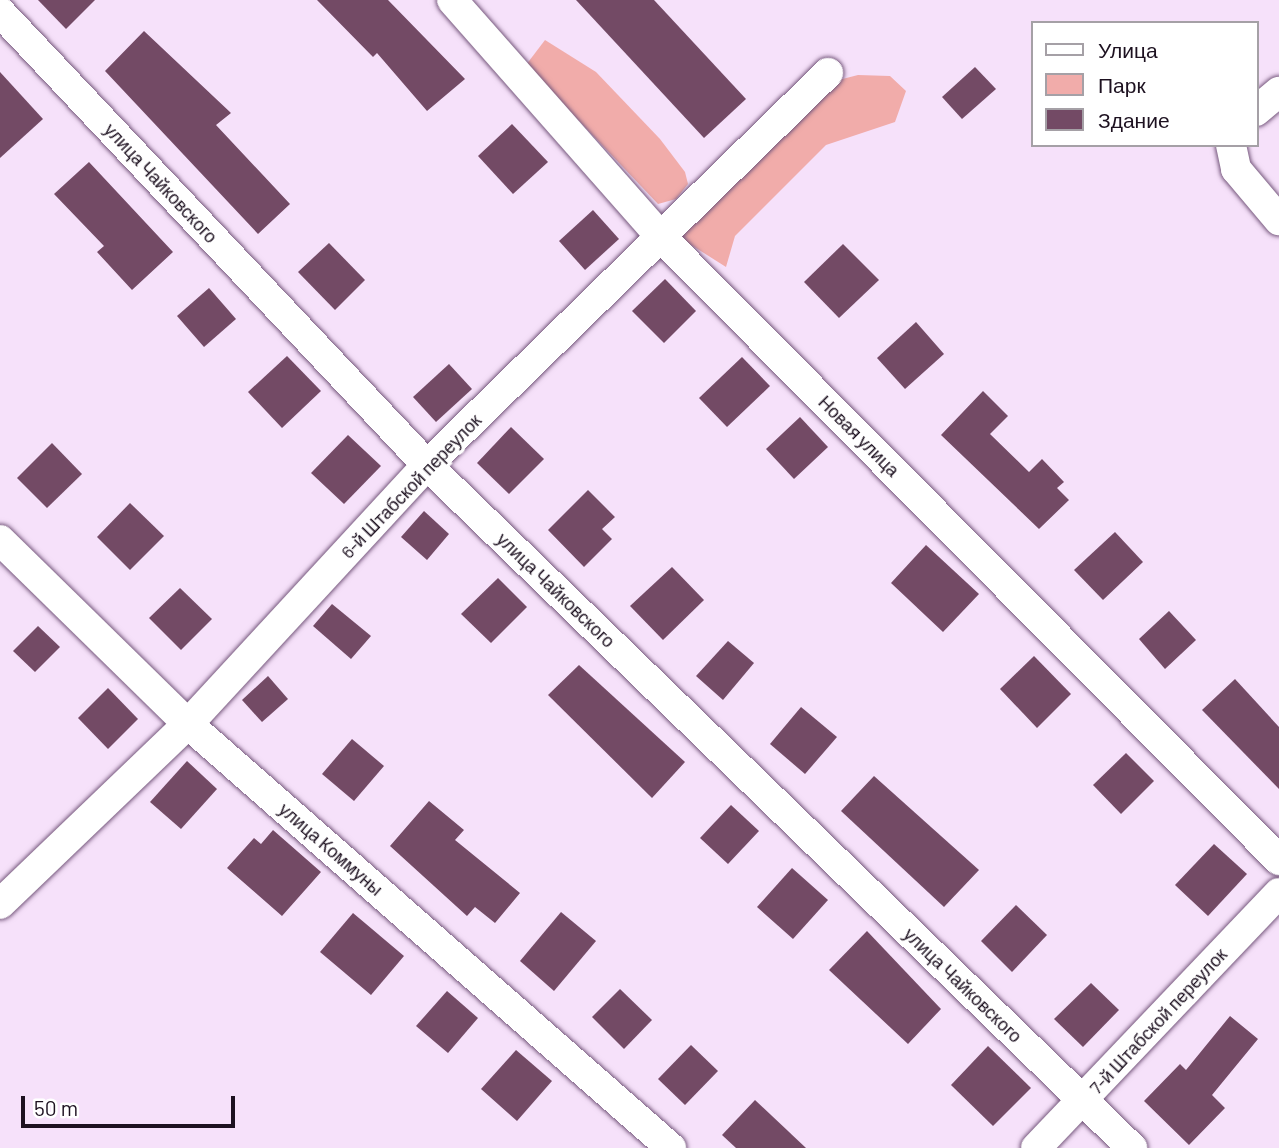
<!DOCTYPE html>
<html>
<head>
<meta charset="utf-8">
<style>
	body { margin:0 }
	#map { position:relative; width:1279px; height:1148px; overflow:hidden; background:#f6e1fa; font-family:Barlow,sans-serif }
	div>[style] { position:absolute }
	.green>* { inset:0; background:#f1acaa }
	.building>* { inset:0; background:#734a65 }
	.roads { filter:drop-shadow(0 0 2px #76587d) drop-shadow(0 0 2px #76587d) }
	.minor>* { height:30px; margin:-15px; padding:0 15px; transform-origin:15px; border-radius:15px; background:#fff }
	span { translate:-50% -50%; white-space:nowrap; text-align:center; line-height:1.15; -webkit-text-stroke:7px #fff; paint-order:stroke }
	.street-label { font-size:18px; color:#1d1120 }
	.legend { position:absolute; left:1031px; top:21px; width:228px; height:126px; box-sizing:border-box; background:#fff; border:2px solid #a5a0a6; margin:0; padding:9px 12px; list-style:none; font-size:21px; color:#1d1120 }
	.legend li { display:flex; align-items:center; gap:14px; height:35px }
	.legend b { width:35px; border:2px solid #a5a0a6 }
	.scale { position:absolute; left:21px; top:1096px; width:214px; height:32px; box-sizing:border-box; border:4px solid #1d1120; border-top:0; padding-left:9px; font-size:21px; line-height:24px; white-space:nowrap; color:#1d1120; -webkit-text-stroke:5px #fff; paint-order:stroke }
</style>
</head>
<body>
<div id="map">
	<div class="green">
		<div style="clip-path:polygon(545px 40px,596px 72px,660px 139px,685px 172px,688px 184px,676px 199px,658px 204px,526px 65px)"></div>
		<div style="clip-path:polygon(858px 75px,890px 76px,906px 91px,895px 122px,826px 145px,735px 236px,726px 267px,677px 236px,827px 83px)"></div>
	</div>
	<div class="building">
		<div style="clip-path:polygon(38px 0,95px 0,66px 29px)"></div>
		<div style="clip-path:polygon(317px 0,388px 0,465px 79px,427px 111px,377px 53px,373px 57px)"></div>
		<div style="clip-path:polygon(576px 0,654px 0,746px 99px,704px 138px)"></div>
		<div style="clip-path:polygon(144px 31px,231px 113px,216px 125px,290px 204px,258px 234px,105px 71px)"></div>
		<div style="clip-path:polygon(975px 67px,996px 89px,962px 119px,942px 97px)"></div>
		<div style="clip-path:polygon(0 72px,43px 119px,0 158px)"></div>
		<div style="clip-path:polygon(512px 124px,548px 162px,513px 194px,478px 156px)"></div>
		<div style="clip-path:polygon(89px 162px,173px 252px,132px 290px,97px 252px,104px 246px,54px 194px)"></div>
		<div style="clip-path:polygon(593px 210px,619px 239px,585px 270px,559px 241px)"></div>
		<div style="clip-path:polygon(329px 243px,365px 280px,335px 310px,298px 272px)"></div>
		<div style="clip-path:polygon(843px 244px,879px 280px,839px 318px,804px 282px)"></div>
		<div style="clip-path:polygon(665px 279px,696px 311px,664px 343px,632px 311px)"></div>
		<div style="clip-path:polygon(209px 288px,236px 319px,204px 347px,177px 316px)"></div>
		<div style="clip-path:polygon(916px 322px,944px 354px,905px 389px,877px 358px)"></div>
		<div style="clip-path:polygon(287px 356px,321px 391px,282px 428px,248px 392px)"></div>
		<div style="clip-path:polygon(742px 357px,770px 386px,727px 427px,699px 398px)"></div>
		<div style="clip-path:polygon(449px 364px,472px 389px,436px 422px,413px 397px)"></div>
		<div style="clip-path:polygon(983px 391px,1008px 416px,990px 434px,1029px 472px,1042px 459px,1064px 482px,1057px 488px,1069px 500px,1039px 529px,941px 435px)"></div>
		<div style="clip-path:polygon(800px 417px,828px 447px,794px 479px,766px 449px)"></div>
		<div style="clip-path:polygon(511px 427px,544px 459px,509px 494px,477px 463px)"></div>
		<div style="clip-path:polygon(348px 435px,381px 466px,344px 504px,311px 473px)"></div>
		<div style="clip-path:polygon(52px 443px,82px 474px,47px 508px,17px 478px)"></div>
		<div style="clip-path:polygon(588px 490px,615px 517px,602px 529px,612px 539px,584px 567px,548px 530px)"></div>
		<div style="clip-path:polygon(130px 503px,164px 536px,130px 570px,97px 537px)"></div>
		<div style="clip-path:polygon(424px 511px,449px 534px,427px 560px,401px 537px)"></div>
		<div style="clip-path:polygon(1115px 532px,1143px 562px,1103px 600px,1074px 570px)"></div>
		<div style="clip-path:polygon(926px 545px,979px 594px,943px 632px,891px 583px)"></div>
		<div style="clip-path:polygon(672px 567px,704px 600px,663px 640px,630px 606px)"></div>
		<div style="clip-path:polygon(498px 578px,527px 607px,491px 643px,461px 614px)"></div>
		<div style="clip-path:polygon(180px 588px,212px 619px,181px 650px,149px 618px)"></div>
		<div style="clip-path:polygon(332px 604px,371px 636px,351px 659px,313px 626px)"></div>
		<div style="clip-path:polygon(1169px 611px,1196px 640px,1165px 669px,1139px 639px)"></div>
		<div style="clip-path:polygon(38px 626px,60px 647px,35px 672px,13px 651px)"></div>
		<div style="clip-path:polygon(728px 641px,754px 663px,723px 700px,696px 676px)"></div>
		<div style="clip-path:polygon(1034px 656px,1071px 694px,1037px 728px,1000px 689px)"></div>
		<div style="clip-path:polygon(579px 665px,685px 762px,652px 798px,548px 695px)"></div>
		<div style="clip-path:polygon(268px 676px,288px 699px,262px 722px,242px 700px)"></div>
		<div style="clip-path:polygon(1235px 679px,1279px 727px,1279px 789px,1202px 710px)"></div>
		<div style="clip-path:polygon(108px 688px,138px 719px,108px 749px,78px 718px)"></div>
		<div style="clip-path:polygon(801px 707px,837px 737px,805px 774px,770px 744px)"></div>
		<div style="clip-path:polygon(352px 739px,384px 766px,354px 801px,322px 774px)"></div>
		<div style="clip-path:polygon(1126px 753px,1154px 781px,1121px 814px,1093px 785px)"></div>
		<div style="clip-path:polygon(187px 761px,217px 789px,181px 829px,150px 802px)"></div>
		<div style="clip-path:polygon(874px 776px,979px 870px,944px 907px,841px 811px)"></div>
		<div style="clip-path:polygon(429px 801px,464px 830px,455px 840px,520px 893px,495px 923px,475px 907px,467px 916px,390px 846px)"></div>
		<div style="clip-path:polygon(731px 805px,759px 831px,728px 864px,700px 838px)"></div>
		<div style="clip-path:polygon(273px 830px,321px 872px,282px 916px,227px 868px,254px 838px,261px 844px)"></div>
		<div style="clip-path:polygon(1214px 844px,1247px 874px,1208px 916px,1175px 885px)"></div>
		<div style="clip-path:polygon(792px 868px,828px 900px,793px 939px,757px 907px)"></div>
		<div style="clip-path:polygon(1016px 905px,1047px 935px,1012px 972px,981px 941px)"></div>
		<div style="clip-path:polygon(561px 912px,596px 941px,554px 991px,520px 961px)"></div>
		<div style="clip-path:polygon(353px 913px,404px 956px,371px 995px,320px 952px)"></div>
		<div style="clip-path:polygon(867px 931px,941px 1009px,908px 1044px,829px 970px)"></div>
		<div style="clip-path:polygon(1091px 983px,1119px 1010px,1083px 1047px,1054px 1019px)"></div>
		<div style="clip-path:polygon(620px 989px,652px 1020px,624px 1049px,592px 1017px)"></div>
		<div style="clip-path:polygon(447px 991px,478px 1018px,448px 1053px,416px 1026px)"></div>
		<div style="clip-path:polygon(1230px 1016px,1258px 1039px,1212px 1095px,1225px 1108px,1189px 1145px,1144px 1101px,1180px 1064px,1186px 1070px)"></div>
		<div style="clip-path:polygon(691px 1045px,718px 1071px,685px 1105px,658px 1079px)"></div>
		<div style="clip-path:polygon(988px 1046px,1031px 1088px,993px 1126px,951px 1085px)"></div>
		<div style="clip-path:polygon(516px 1050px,552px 1081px,517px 1121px,481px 1089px)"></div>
		<div style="clip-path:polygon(755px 1100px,806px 1148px,736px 1148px,722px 1135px)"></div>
	</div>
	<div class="roads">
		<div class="minor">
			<div style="left:452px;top:0;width:319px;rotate:48.6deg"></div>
			<div style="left:663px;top:239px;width:875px;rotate:45.23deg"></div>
			<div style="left:0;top:12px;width:623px;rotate:46.69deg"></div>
			<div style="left:427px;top:465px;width:982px;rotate:44.09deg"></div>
			<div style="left:1256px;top:111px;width:30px;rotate:-40deg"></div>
			<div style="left:1231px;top:145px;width:25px;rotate:78deg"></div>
			<div style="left:1236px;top:169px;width:67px;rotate:49.9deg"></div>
			<div style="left:0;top:540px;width:263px;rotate:44.4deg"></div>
			<div style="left:188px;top:724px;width:643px;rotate:41.28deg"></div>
			<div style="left:0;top:904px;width:260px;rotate:-43.8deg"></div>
			<div style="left:188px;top:724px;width:352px;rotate:-47.3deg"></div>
			<div style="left:427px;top:465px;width:561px;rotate:-44.35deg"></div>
			<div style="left:1036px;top:1148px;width:352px;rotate:-46.4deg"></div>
		</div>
	</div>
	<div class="street-label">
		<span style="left:161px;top:183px;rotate:47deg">улица Чайковского</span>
		<span style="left:859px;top:436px;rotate:45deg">Новая улица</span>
		<span style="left:411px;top:486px;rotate:-46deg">6-й Штабской переулок</span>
		<span style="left:556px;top:590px;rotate:44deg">улица Чайковского</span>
		<span style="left:331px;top:849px;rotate:41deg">улица Коммуны</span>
		<span style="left:963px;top:985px;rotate:44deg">улица Чайковского</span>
		<span style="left:1158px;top:1021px;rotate:-47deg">7-й Штабской переулок</span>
	</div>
	<ul class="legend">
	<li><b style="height:9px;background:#fff"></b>Улица</li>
	<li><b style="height:19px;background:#f1acaa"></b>Парк</li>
	<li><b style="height:19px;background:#734a65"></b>Здание</li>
	</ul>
	<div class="scale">50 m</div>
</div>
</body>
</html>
